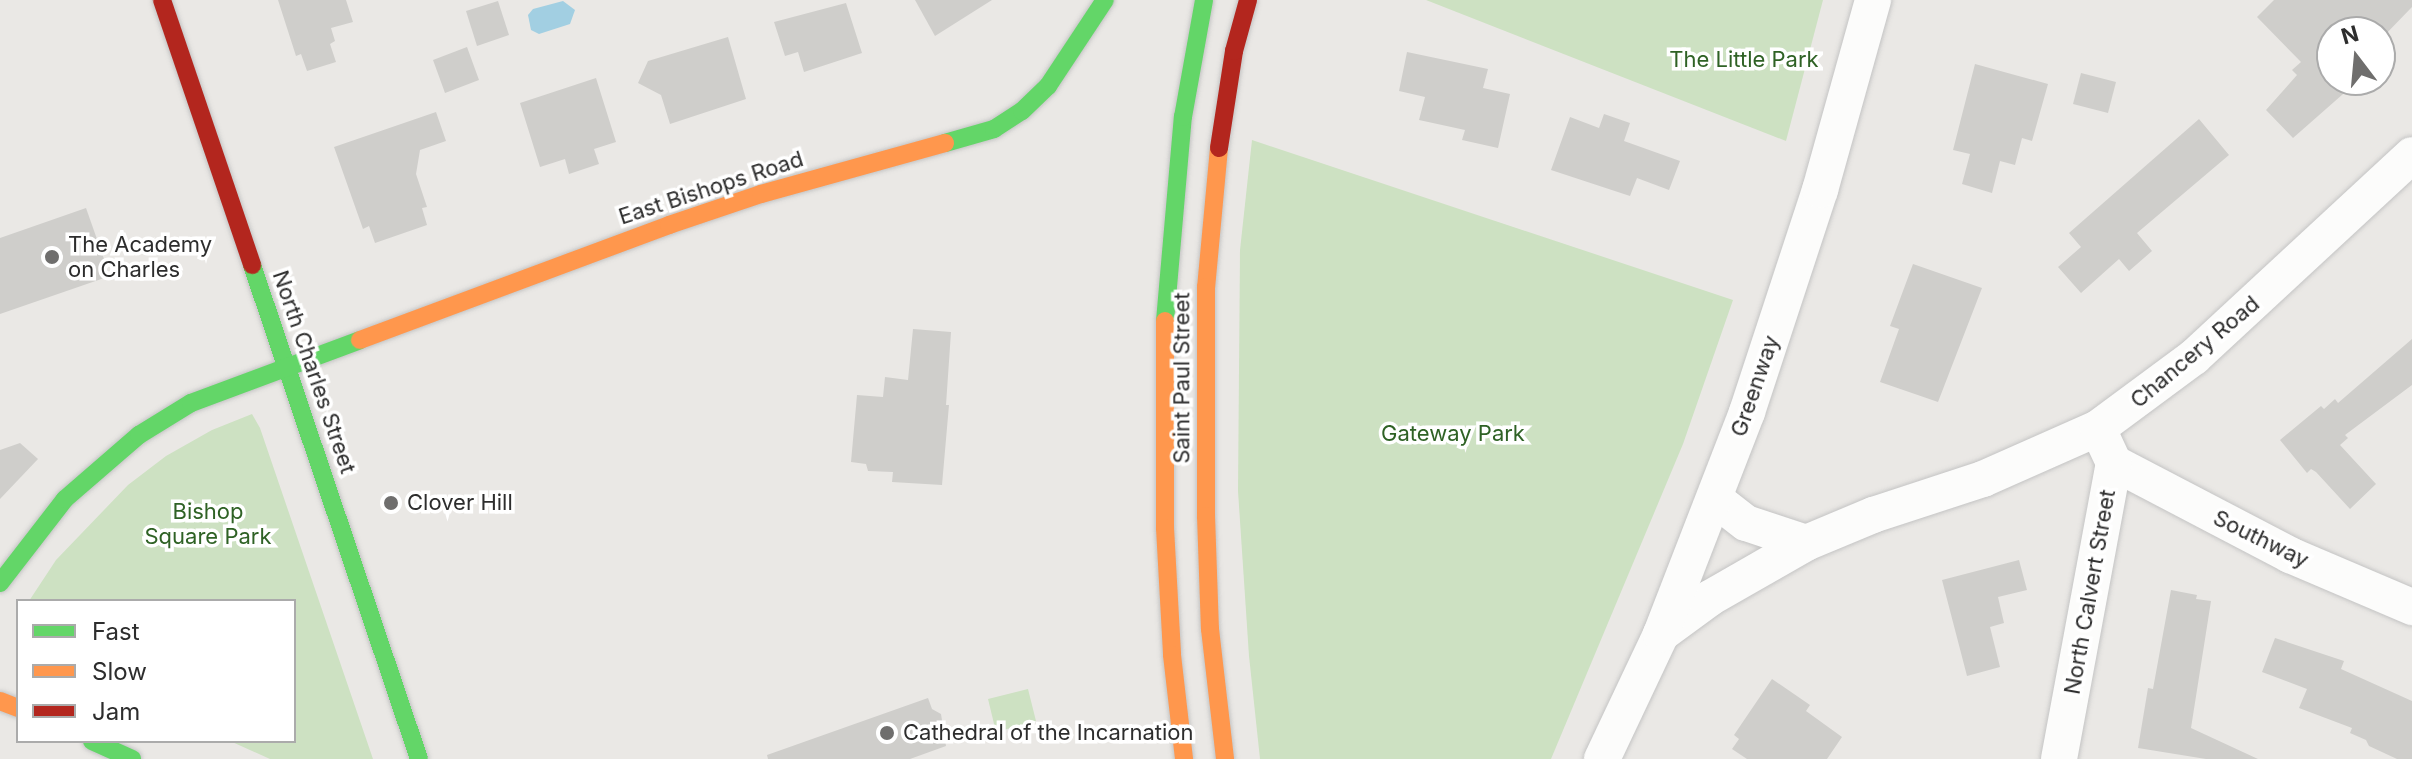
<!DOCTYPE html>
<html>
<head>
<meta charset="utf-8">
<style>
	body { margin:0 }
	#map { position:relative; width:2412px; height:759px; overflow:hidden; background:#eae8e5; font-family:Inter,sans-serif }
	div>[style] { position:absolute }
	.green>* { inset:0; background:#cde1c2 }
	.water>* { inset:0; background:#a2cfe2 }
	.building>* { inset:0; background:#cfcecb }
	.roads { filter:drop-shadow(0 0 2px #c4c4c4) drop-shadow(0 0 2px #c4c4c4) }
	.street>* { height:36px; margin:-18px; padding:0 18px; transform-origin:18px; border-radius:18px; background:#fcfcfb }
	.fast>* { height:18px; margin:-9px; padding:0 9px; transform-origin:9px; border-radius:9px; background:#63d668 }
	.slow>* { height:18px; margin:-9px; padding:0 9px; transform-origin:9px; border-radius:9px; background:#ff974d }
	.jam>* { height:18px; margin:-9px; padding:0 9px; transform-origin:9px; border-radius:9px; background:#b3261e }
	.dots>* { width:22px; height:22px; translate:-50% -50%; box-sizing:border-box; border:4px solid #fff; border-radius:50% }
	span { translate:-50% -50%; white-space:nowrap; text-align:center; line-height:1.15; -webkit-text-stroke:7px #fff; paint-order:stroke }
	.park-label { font-size:22px; color:#2f6225 }
	.street-label { font-size:22px; color:#2d2d2d }
	.poi-label { font-size:22px; color:#2d2d2d }
	.left { translate:0 -50%; text-align:left }
	.legend { position:absolute; left:16px; top:599px; width:280px; height:144px; box-sizing:border-box; background:#fff; border:2px solid #ababab; margin:0; padding:10px 14px; list-style:none; font-size:24px; color:#2d2d2d }
	.legend li { display:flex; align-items:center; gap:16px; height:40px }
	.legend b { width:40px; border:2px solid #ababab }
	.north { position:absolute; left:2316px; top:16px; width:80px; height:80px; box-sizing:border-box; background:#fff; border:2px solid #ababab; border-radius:50%; rotate:344deg; font-size:22px; font-weight:700; line-height:32px; text-align:center; color:#2d2d2d }
	.north::after { content:''; display:block; margin:auto; width:28px; height:36px; background:#6f6e6d; clip-path:polygon(50% 0,100% 100%,50% 72%,0 100%) }
</style>
</head>
<body>
<div id="map">
	<div class="green">
		<div style="clip-path:polygon(1426px 0,1823px 0,1786px 141px)"></div>
		<div style="clip-path:polygon(1252px 140px,1733px 300px,1683px 444px,1551px 759px,1260px 759px,1249px 656px,1238px 491px,1240px 250px)"></div>
		<div style="clip-path:polygon(252px 414px,260px 428px,373px 759px,270px 759px,230px 741px,294px 741px,294px 601px,29px 601px,56px 560px,128px 485px,166px 456px,212px 430px)"></div>
		<div style="clip-path:polygon(1028px 689px,1036px 721px,996px 732px,988px 699px)"></div>
	</div>
	<div class="water">
		<div style="clip-path:polygon(563px 1px,575px 10px,570px 24px,539px 34px,531px 30px,528px 15px,533px 9px)"></div>
	</div>
	<div class="building">
		<div style="clip-path:polygon(278px 0,346px 0,353px 22px,331px 28px,335px 41px,330px 44px,336px 62px,307px 71px,301px 54px,296px 56px)"></div>
		<div style="clip-path:polygon(915px 0,992px 0,935px 36px)"></div>
		<div style="clip-path:polygon(2274px 0,2412px 0,2412px 7px,2380px 40px,2380px 32px,2332px 32px,2332px 80px,2344px 80px,2351px 87px,2293px 138px,2266px 110px,2297px 75px,2292px 70px,2301px 62px,2257px 17px)"></div>
		<div style="clip-path:polygon(498px 1px,509px 35px,477px 46px,466px 11px)"></div>
		<div style="clip-path:polygon(846px 3px,862px 53px,804px 72px,798px 52px,785px 56px,774px 22px)"></div>
		<div style="clip-path:polygon(728px 37px,746px 99px,670px 124px,661px 95px,638px 83px,648px 61px)"></div>
		<div style="clip-path:polygon(467px 47px,479px 80px,445px 93px,433px 60px)"></div>
		<div style="clip-path:polygon(1407px 52px,1488px 69px,1483px 88px,1510px 94px,1498px 148px,1462px 140px,1465px 130px,1419px 120px,1425px 97px,1399px 91px)"></div>
		<div style="clip-path:polygon(1975px 64px,2048px 84px,2032px 141px,2022px 138px,2015px 165px,2000px 161px,1992px 193px,1962px 184px,1970px 154px,1953px 150px)"></div>
		<div style="clip-path:polygon(2081px 73px,2116px 82px,2108px 113px,2073px 104px)"></div>
		<div style="clip-path:polygon(596px 78px,616px 142px,594px 149px,599px 164px,569px 174px,565px 159px,540px 167px,520px 103px)"></div>
		<div style="clip-path:polygon(436px 112px,446px 141px,420px 150px,416px 174px,427px 207px,422px 208px,427px 225px,375px 243px,369px 226px,363px 229px,334px 147px)"></div>
		<div style="clip-path:polygon(1604px 114px,1630px 123px,1624px 141px,1680px 161px,1669px 190px,1637px 178px,1630px 196px,1551px 170px,1570px 117px,1599px 128px)"></div>
		<div style="clip-path:polygon(2199px 119px,2229px 155px,2137px 233px,2152px 251px,2129px 271px,2119px 259px,2081px 293px,2058px 267px,2081px 247px,2069px 233px)"></div>
		<div style="clip-path:polygon(86px 208px,110px 276px,0 314px,0 238px)"></div>
		<div style="clip-path:polygon(1913px 264px,1982px 288px,1938px 402px,1880px 382px,1899px 329px,1890px 326px)"></div>
		<div style="clip-path:polygon(913px 329px,951px 332px,946px 405px,949px 405px,942px 485px,892px 482px,893px 472px,868px 471px,866px 464px,851px 462px,857px 395px,883px 397px,885px 377px,908px 380px)"></div>
		<div style="clip-path:polygon(2412px 339px,2412px 385px,2345px 435px,2348px 438px,2340px 445px,2376px 484px,2350px 509px,2316px 472px,2311px 469px,2307px 473px,2280px 440px,2321px 406px,2324px 409px,2335px 399px,2338px 403px)"></div>
		<div style="clip-path:polygon(20px 443px,38px 459px,0 499px,0 450px)"></div>
		<div style="clip-path:polygon(2019px 560px,2027px 590px,1998px 597px,2004px 623px,1990px 627px,2000px 667px,1967px 676px,1942px 580px)"></div>
		<div style="clip-path:polygon(2171px 590px,2197px 595px,2196px 599px,2211px 601px,2191px 728px,2258px 759px,2206px 759px,2138px 748px,2148px 688px,2153px 689px)"></div>
		<div style="clip-path:polygon(2275px 638px,2344px 661px,2341px 669px,2412px 701px,2412px 759px,2397px 759px,2369px 746px,2366px 740px,2350px 733px,2352px 728px,2299px 708px,2307px 689px,2262px 672px)"></div>
		<div style="clip-path:polygon(1772px 679px,1810px 705px,1806px 711px,1842px 737px,1827px 759px,1747px 759px,1732px 749px,1739px 739px,1734px 735px)"></div>
		<div style="clip-path:polygon(928px 698px,932px 709px,941px 714px,946px 746px,910px 759px,768px 759px,767px 755px)"></div>
	</div>
	<div class="roads">
		<div class="street">
			<div style="left:2114px;top:463px;width:199px;rotate:27.6deg"></div>
			<div style="left:2290px;top:555px;width:133px;rotate:23.1deg"></div>
			<div style="left:1715px;top:499px;width:39px;rotate:38deg"></div>
			<div style="left:1746px;top:523px;width:63px;rotate:18.4deg"></div>
			<div style="left:1661px;top:634px;width:61px;rotate:-36.3deg"></div>
			<div style="left:1710px;top:598px;width:111px;rotate:-29.8deg"></div>
			<div style="left:1806px;top:543px;width:73px;rotate:-22.7deg"></div>
			<div style="left:1873px;top:515px;width:116px;rotate:-18.1deg"></div>
			<div style="left:1983px;top:479px;width:126px;rotate:-23.9deg"></div>
			<div style="left:2098px;top:428px;width:119px;rotate:-36.5deg"></div>
			<div style="left:2194px;top:357px;width:297px;rotate:-42.8deg"></div>
			<div style="left:1602px;top:759px;width:138px;rotate:-64.7deg"></div>
			<div style="left:1661px;top:634px;width:238px;rotate:-68.8deg"></div>
			<div style="left:1747px;top:412px;width:234px;rotate:-71.8deg"></div>
			<div style="left:1820px;top:190px;width:197px;rotate:-74.4deg"></div>
			<div style="left:2059px;top:759px;width:301px;rotate:-79.5deg"></div>
			<div style="left:2114px;top:463px;width:38px;rotate:-115deg"></div>
		</div>
		<div class="fast">
			<div style="left:945px;top:143px;width:51px;rotate:-15.9deg"></div>
			<div style="left:994px;top:129px;width:33px;rotate:-33deg"></div>
			<div style="left:1022px;top:111px;width:36px;rotate:-44deg"></div>
			<div style="left:1048px;top:86px;width:103px;rotate:-56.5deg"></div>
			<div style="left:252px;top:265px;width:521px;rotate:71.32deg"></div>
			<div style="left:1165px;top:321px;width:205px;rotate:-85deg"></div>
			<div style="left:1183px;top:117px;width:119px;rotate:-79.8deg"></div>
			<div style="left:0;top:583px;width:106px;rotate:-52.3deg"></div>
			<div style="left:65px;top:499px;width:98px;rotate:-40.9deg"></div>
			<div style="left:139px;top:435px;width:61px;rotate:-31.6deg"></div>
			<div style="left:191px;top:403px;width:180px;rotate:-20.4deg"></div>
			<div style="left:92px;top:741px;width:44px;rotate:24.2deg"></div>
		</div>
		<div class="slow">
			<div style="left:1219px;top:148px;width:140px;rotate:95.3deg"></div>
			<div style="left:1206px;top:287px;width:229px;rotate:90deg"></div>
			<div style="left:1206px;top:516px;width:113px;rotate:88deg"></div>
			<div style="left:1210px;top:629px;width:131px;rotate:83.4deg"></div>
			<div style="left:1165px;top:321px;width:207px;rotate:90deg"></div>
			<div style="left:1165px;top:528px;width:127px;rotate:86.8deg"></div>
			<div style="left:1172px;top:655px;width:105px;rotate:83.4deg"></div>
			<div style="left:360px;top:340px;width:330px;rotate:-20.4deg"></div>
			<div style="left:669px;top:225px;width:97px;rotate:-18.6deg"></div>
			<div style="left:761px;top:194px;width:191px;rotate:-15.5deg"></div>
			<div style="left:0;top:701px;width:19px;rotate:21deg"></div>
		</div>
		<div class="jam">
			<div style="left:162px;top:0;width:280px;rotate:71.2deg"></div>
			<div style="left:1219px;top:148px;width:98px;rotate:-81.2deg"></div>
			<div style="left:1234px;top:51px;width:53px;rotate:-74.6deg"></div>
		</div>
	</div>
	<div class="dots">
		<div style="left:52px;top:257px;background:#6f6e6d"></div>
		<div style="left:391px;top:503px;background:#6f6e6d"></div>
		<div style="left:887px;top:733px;background:#6f6e6d"></div>
	</div>
	<div class="park-label">
		<span style="left:1744px;top:60px">The Little Park</span>
		<span style="left:1453px;top:434px">Gateway Park</span>
		<span style="left:208px;top:524px">Bishop<br>Square Park</span>
	</div>
	<div class="street-label">
		<span style="left:711px;top:188px;rotate:-18deg">East Bishops Road</span>
		<span style="left:2195px;top:352px;rotate:-40deg">Chancery Road</span>
		<span style="left:314px;top:372px;rotate:71deg">North Charles Street</span>
		<span style="left:1182px;top:378px;rotate:-90deg">Saint Paul Street</span>
		<span style="left:1755px;top:386px;rotate:-71deg">Greenway</span>
		<span style="left:2261px;top:539px;rotate:26deg">Southway</span>
		<span style="left:2090px;top:592px;rotate:-80deg">North Calvert Street</span>
	</div>
	<div class="poi-label">
		<span class="left" style="left:68px;top:257px">The Academy<br>on Charles</span>
		<span class="left" style="left:407px;top:503px">Clover Hill</span>
		<span class="left" style="left:903px;top:733px">Cathedral of the Incarnation</span>
	</div>
	<ul class="legend">
	<li><b style="height:10px;background:#63d668"></b>Fast</li>
	<li><b style="height:10px;background:#ff974d"></b>Slow</li>
	<li><b style="height:10px;background:#b3261e"></b>Jam</li>
	</ul>
	<div class="north">N</div>
</div>
</body>
</html>
